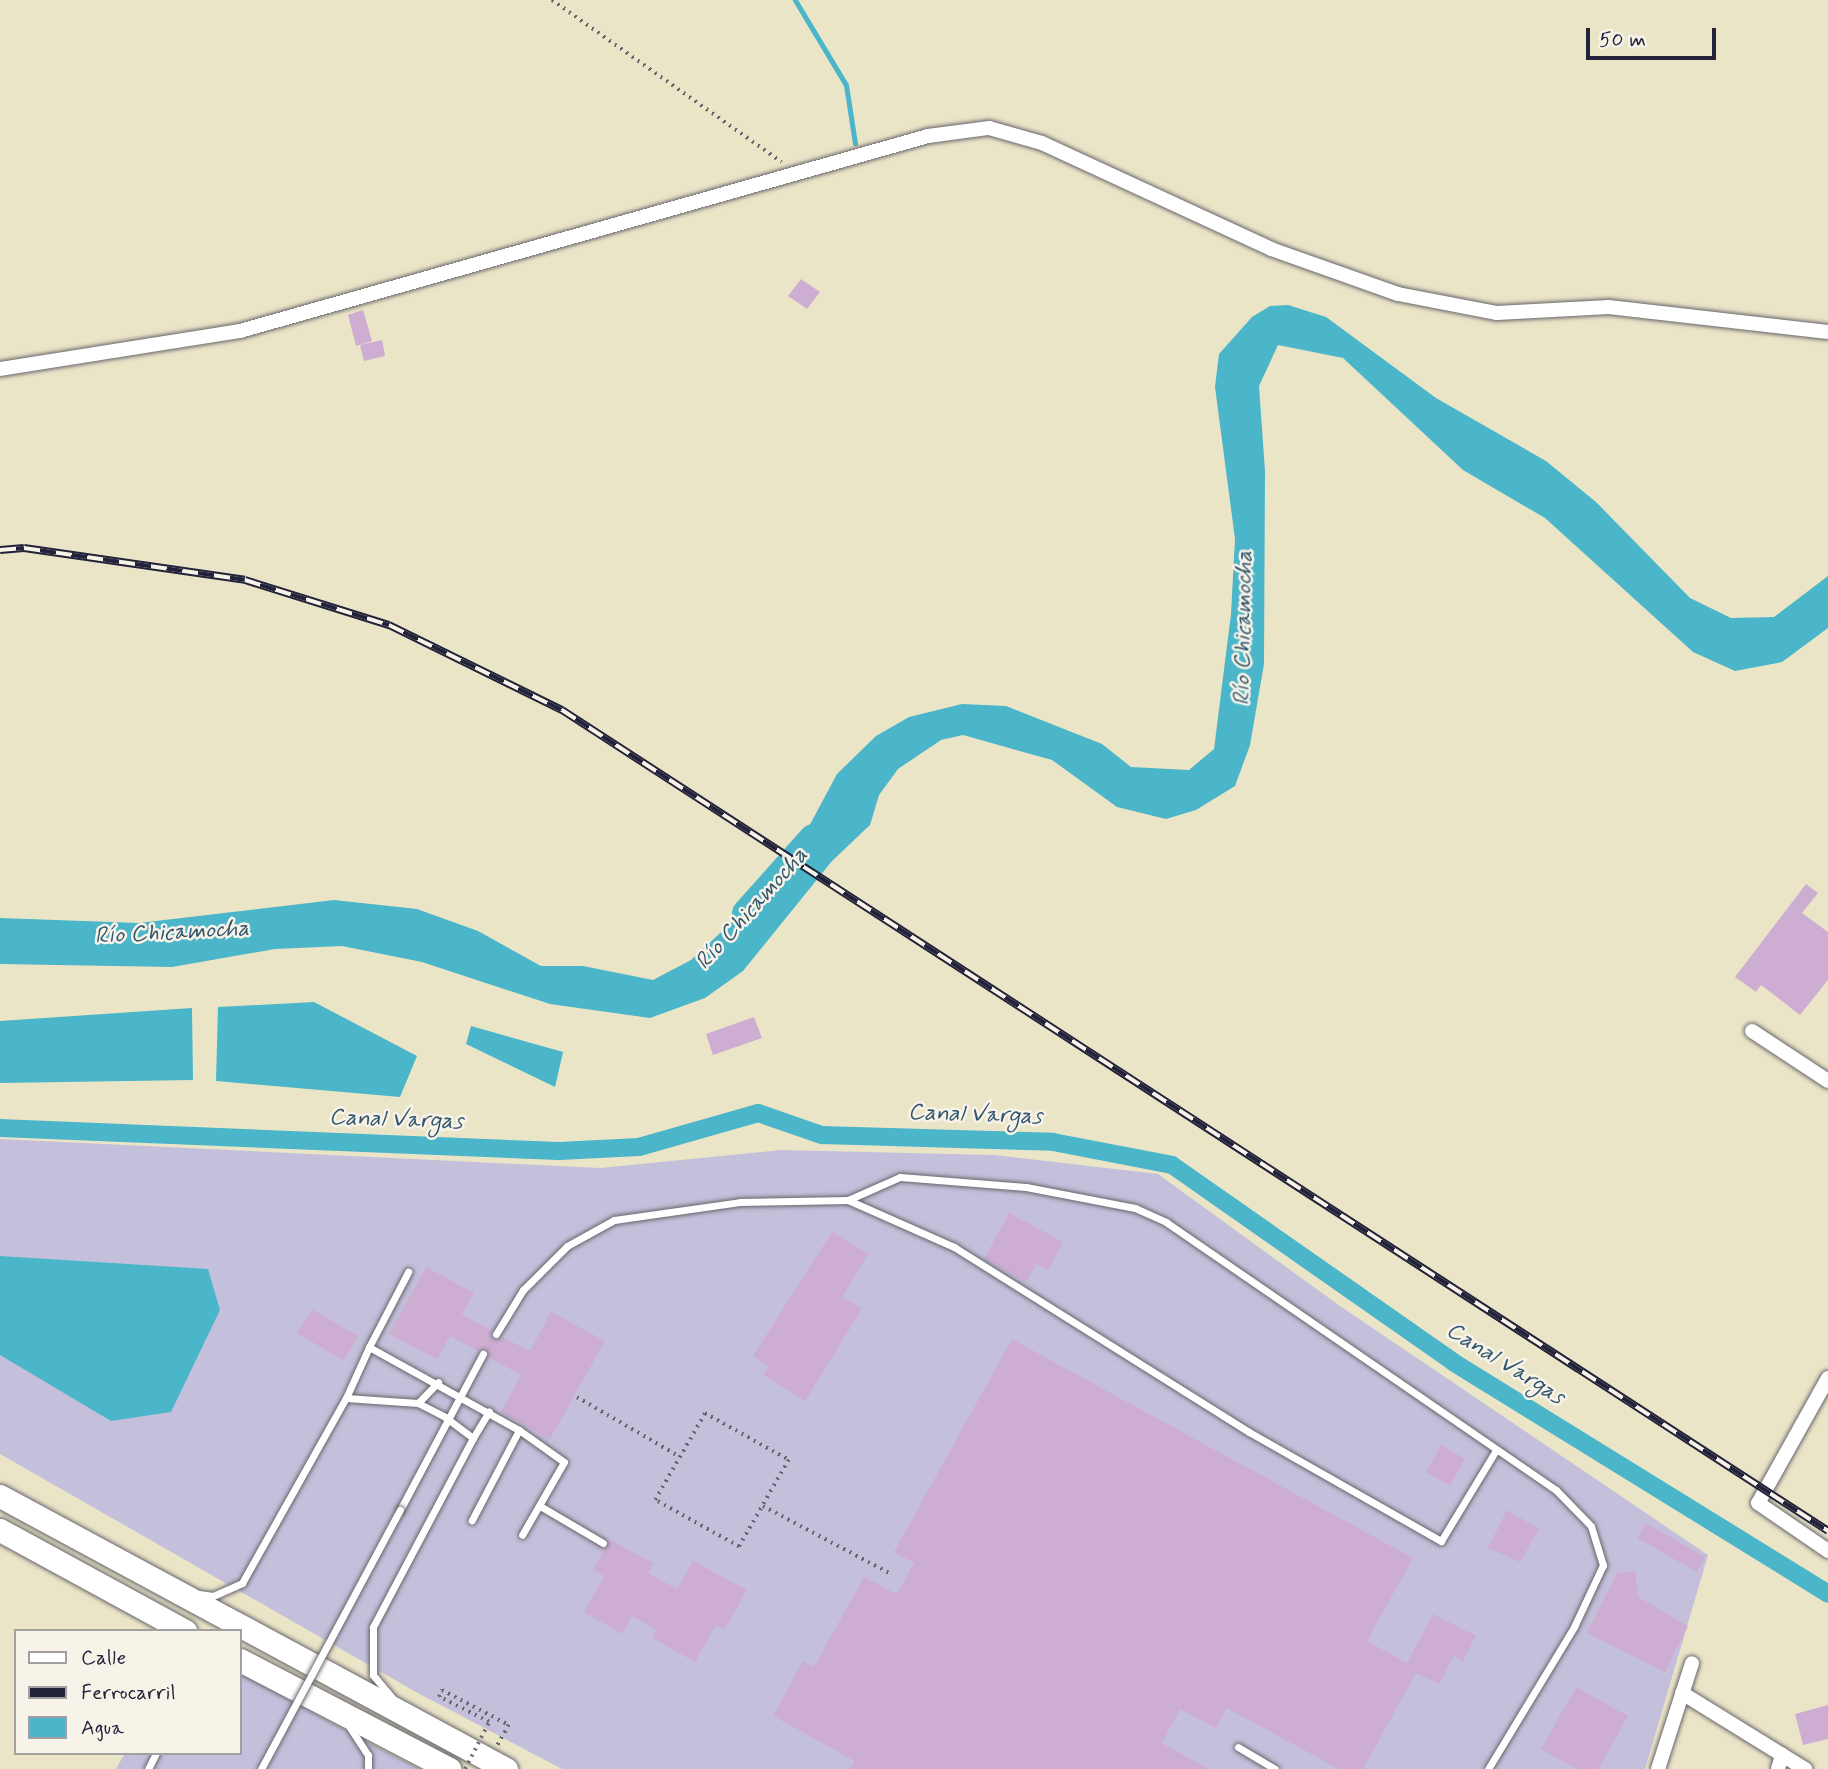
<!DOCTYPE html>
<html>
<head>
<meta charset="utf-8">
<style>
	body { margin:0 }
	#map { position:relative; width:1828px; height:1769px; overflow:hidden; background:#ebe5c8; font-family:Mynerve,sans-serif }
	div>[style] { position:absolute }
	.industrial>* { inset:0; background:#c4c0db }
	.water>* { inset:0; background:#4bb5c9 }
	.stream>* { height:5px; margin:-2.5px; padding:0 2.5px; transform-origin:2.5px; border-radius:2.5px; background:#4bb5c9 }
	.canal>* { height:18px; margin:-9px; padding:0 9px; transform-origin:9px; border-radius:9px; background:#4bb5c9 }
	.river>* { height:32px; margin:-16px; padding:0 16px; transform-origin:16px; border-radius:16px; background:#4bb5c9 }
	.building>* { inset:0; background:#cdadd2 }
	.path>* { height:3.5px; margin-top:-1.75px; transform-origin:0; background:repeating-linear-gradient(90deg,#68666c 0 2px,transparent 0 7px) }
	.roads { filter:drop-shadow(0 0 2px #68666c) drop-shadow(0 0 2px #68666c) }
	.service>* { height:7px; margin:-3.5px; padding:0 3.5px; transform-origin:3.5px; border-radius:3.5px; background:#fff }
	.minor>* { height:14px; margin:-7px; padding:0 7px; transform-origin:7px; border-radius:7px; background:#fff }
	.trunk>* { height:23px; margin:-11.5px; padding:0 11.5px; transform-origin:11.5px; border-radius:11.5px; background:#fff }
	.rail>* { height:8px; margin-top:-4px; transform-origin:0; background:repeating-linear-gradient(90deg,#f7f3e8 0 16px,#22223b 0 32px); box-sizing:border-box; border-block:2px solid #22223b }
	.path-bridge>* { height:3.5px; margin-top:-1.75px; transform-origin:0; background:repeating-linear-gradient(90deg,#68666c 0 2px,transparent 0 7px) }
	.bridges { filter:drop-shadow(0 0 2px #68666c) drop-shadow(0 0 2px #68666c) }
	.service-bridge>* { height:7px; margin:-3.5px; padding:0 3.5px; transform-origin:3.5px; border-radius:3.5px; background:#fff }
	span { translate:-50% -50%; white-space:nowrap; text-align:center; line-height:1.15; -webkit-text-stroke:5px #f7f3e8; paint-order:stroke }
	.water-label { font-size:23px; color:#30556d; font-style:italic }
	.legend { position:absolute; left:14px; top:1629px; width:228px; height:126px; box-sizing:border-box; background:#f7f3e8; border:2px solid #a29fa3; margin:0; padding:9px 12px; list-style:none; font-size:21px; color:#22223b }
	.legend li { display:flex; align-items:center; gap:14px; height:35px }
	.legend b { width:35px; border:2px solid #a29fa3 }
	.scale { position:absolute; left:1586px; top:28px; width:130px; height:32px; box-sizing:border-box; border:4px solid #22223b; border-top:0; padding-left:9px; font-size:21px; line-height:24px; white-space:nowrap; color:#22223b; -webkit-text-stroke:5px #f7f3e8; paint-order:stroke }
</style>
</head>
<body>
<div id="map">
	<div class="industrial">
		<div style="clip-path:polygon(0 1139px,600px 1168px,781px 1150px,994px 1155px,1158px 1174px,1340px 1306px,1708px 1555px,1645px 1769px,562px 1769px,416px 1692px,0 1454px)"></div>
		<div style="clip-path:polygon(240px 1673px,373px 1745px,420px 1769px,116px 1769px,125px 1753px,240px 1753px)"></div>
	</div>
	<div class="water">
		<div style="clip-path:polygon(1288px 305px,1326px 317px,1436px 398px,1546px 461px,1596px 502px,1690px 598px,1731px 618px,1774px 617px,1828px 576px,1828px 628px,1782px 662px,1735px 671px,1693px 652px,1545px 518px,1463px 470px,1343px 358px,1278px 345px,1259px 386px,1265px 471px,1264px 664px,1250px 745px,1235px 786px,1196px 810px,1166px 819px,1117px 807px,1052px 760px,963px 735px,941px 740px,898px 769px,879px 795px,870px 825px,832px 861px,743px 971px,705px 998px,650px 1018px,550px 1004px,422px 962px,342px 946px,275px 949px,172px 967px,0 964px,0 918px,139px 923px,334px 900px,417px 909px,478px 931px,541px 966px,583px 966px,653px 980px,691px 960px,783px 875px,837px 774px,876px 736px,909px 717px,962px 704px,1006px 706px,1102px 744px,1131px 767px,1189px 770px,1214px 749px,1231px 614px,1235px 539px,1215px 387px,1219px 354px,1252px 317px,1270px 306px)"></div>
		<div style="clip-path:polygon(314px 1002px,417px 1056px,400px 1097px,216px 1081px,218px 1007px)"></div>
		<div style="clip-path:polygon(192px 1008px,193px 1080px,0 1083px,0 1021px)"></div>
		<div style="clip-path:polygon(471px 1026px,563px 1052px,555px 1087px,466px 1044px)"></div>
		<div style="clip-path:polygon(0 1256px,208px 1269px,220px 1310px,171px 1412px,111px 1421px,0 1355px)"></div>
	</div>
	<div class="stream">
		<div style="left:795px;top:0;width:99px;rotate:59deg"></div>
		<div style="left:846px;top:85px;width:59px;rotate:81.2deg"></div>
	</div>
	<div class="canal">
		<div style="left:0;top:1128px;width:559px;rotate:2.36deg"></div>
		<div style="left:559px;top:1151px;width:80px;rotate:-2.9deg"></div>
		<div style="left:639px;top:1147px;width:124px;rotate:-15.9deg"></div>
		<div style="left:758px;top:1113px;width:68px;rotate:19deg"></div>
		<div style="left:822px;top:1135px;width:231px;rotate:1.7deg"></div>
		<div style="left:1053px;top:1142px;width:121px;rotate:10.9deg"></div>
		<div style="left:1172px;top:1165px;width:343px;rotate:35deg"></div>
		<div style="left:1453px;top:1362px;width:441px;rotate:31.7deg"></div>
	</div>
	<div class="river">
		<div style="left:748px;top:914px;width:99px;rotate:-48.3deg"></div>
	</div>
	<div class="building">
		<div style="clip-path:polygon(801px 279px,820px 292px,807px 309px,788px 296px)"></div>
		<div style="clip-path:polygon(363px 310px,372px 341px,356px 346px,348px 315px)"></div>
		<div style="clip-path:polygon(382px 340px,385px 356px,364px 361px,360px 345px)"></div>
		<div style="clip-path:polygon(1806px 884px,1818px 893px,1802px 913px,1828px 932px,1828px 980px,1800px 1015px,1761px 985px,1756px 992px,1735px 977px)"></div>
		<div style="clip-path:polygon(754px 1017px,762px 1038px,713px 1055px,706px 1034px)"></div>
		<div style="clip-path:polygon(1009px 1213px,1063px 1242px,1048px 1270px,1036px 1264px,1026px 1282px,984px 1259px)"></div>
		<div style="clip-path:polygon(832px 1232px,868px 1254px,842px 1297px,862px 1309px,805px 1401px,763px 1375px,769px 1366px,753px 1356px)"></div>
		<div style="clip-path:polygon(426px 1267px,474px 1293px,462px 1314px,491px 1331px,493px 1340px,502px 1337px,530px 1351px,551px 1312px,605px 1341px,550px 1439px,501px 1412px,521px 1375px,488px 1357px,486px 1349px,478px 1351px,450px 1336px,437px 1359px,389px 1334px)"></div>
		<div style="clip-path:polygon(312px 1309px,358px 1336px,344px 1361px,297px 1333px)"></div>
		<div style="clip-path:polygon(1012px 1339px,1413px 1558px,1367px 1641px,1407px 1663px,1433px 1614px,1476px 1636px,1463px 1661px,1454px 1656px,1439px 1684px,1416px 1673px,1363px 1769px,1339px 1769px,1227px 1708px,1216px 1728px,1180px 1709px,1162px 1743px,1209px 1769px,850px 1769px,855px 1761px,773px 1716px,803px 1661px,814px 1667px,864px 1577px,897px 1594px,914px 1563px,894px 1552px)"></div>
		<div style="clip-path:polygon(1441px 1445px,1465px 1459px,1450px 1486px,1426px 1472px)"></div>
		<div style="clip-path:polygon(1507px 1510px,1539px 1529px,1520px 1562px,1488px 1548px)"></div>
		<div style="clip-path:polygon(1646px 1523px,1705px 1557px,1697px 1572px,1637px 1538px)"></div>
		<div style="clip-path:polygon(610px 1540px,653px 1563px,648px 1573px,677px 1589px,693px 1561px,747px 1590px,724px 1630px,716px 1625px,695px 1662px,652px 1638px,657px 1630px,632px 1616px,622px 1634px,584px 1612px,604px 1576px,593px 1570px)"></div>
		<div style="clip-path:polygon(1635px 1571px,1638px 1597px,1688px 1626px,1665px 1672px,1587px 1633px,1617px 1573px)"></div>
		<div style="clip-path:polygon(1576px 1687px,1628px 1716px,1598px 1769px,1577px 1769px,1541px 1749px)"></div>
		<div style="clip-path:polygon(1828px 1705px,1828px 1739px,1803px 1745px,1795px 1714px)"></div>
	</div>
	<div class="path">
		<div style="left:552px;top:0;width:281px;rotate:35.2deg"></div>
		<div style="left:577px;top:1397px;width:119px;rotate:30.2deg"></div>
		<div style="left:705px;top:1413px;width:96px;rotate:29.2deg"></div>
		<div style="left:789px;top:1460px;width:100px;rotate:119.9deg"></div>
		<div style="left:739px;top:1547px;width:96px;rotate:-150.8deg"></div>
		<div style="left:655px;top:1500px;width:100px;rotate:-60.1deg"></div>
		<div style="left:763px;top:1506px;width:143px;rotate:28deg"></div>
		<div style="left:489px;top:1722px;width:56px;rotate:-153.4deg"></div>
		<div style="left:439px;top:1697px;width:8px;rotate:-67deg"></div>
		<div style="left:442px;top:1690px;width:76px;rotate:27.6deg"></div>
		<div style="left:509px;top:1725px;width:23px;rotate:119deg"></div>
	</div>
	<div class="roads">
		<div class="service">
			<div style="left:848px;top:1200px;width:57px;rotate:-23.9deg"></div>
			<div style="left:900px;top:1177px;width:126px;rotate:4.5deg"></div>
			<div style="left:1026px;top:1187px;width:111px;rotate:10.9deg"></div>
			<div style="left:1135px;top:1208px;width:34px;rotate:24deg"></div>
			<div style="left:1166px;top:1222px;width:473px;rotate:34.5deg"></div>
			<div style="left:1556px;top:1490px;width:50px;rotate:45.8deg"></div>
			<div style="left:1591px;top:1526px;width:41px;rotate:72.9deg"></div>
			<div style="left:1603px;top:1565px;width:68px;rotate:115.1deg"></div>
			<div style="left:1574px;top:1627px;width:166px;rotate:121.2deg"></div>
			<div style="left:496px;top:1334px;width:52px;rotate:-58.5deg"></div>
			<div style="left:523px;top:1290px;width:62px;rotate:-45deg"></div>
			<div style="left:567px;top:1246px;width:54px;rotate:-29deg"></div>
			<div style="left:614px;top:1220px;width:127px;rotate:-8.1deg"></div>
			<div style="left:740px;top:1202px;width:108px;rotate:-1.1deg"></div>
			<div style="left:848px;top:1200px;width:116px;rotate:23.9deg"></div>
			<div style="left:954px;top:1247px;width:348px;rotate:32.1deg"></div>
			<div style="left:1249px;top:1432px;width:221px;rotate:29.6deg"></div>
			<div style="left:1441px;top:1541px;width:104px;rotate:-58.8deg"></div>
			<div style="left:369px;top:1347px;width:85px;rotate:-62.5deg"></div>
			<div style="left:346px;top:1398px;width:56px;rotate:-65.7deg"></div>
			<div style="left:369px;top:1347px;width:171px;rotate:29deg"></div>
			<div style="left:519px;top:1430px;width:102px;rotate:117.6deg"></div>
			<div style="left:418px;top:1403px;width:29px;rotate:-46deg"></div>
			<div style="left:519px;top:1430px;width:55px;rotate:35.4deg"></div>
			<div style="left:564px;top:1462px;width:84px;rotate:119.9deg"></div>
			<div style="left:473px;top:1438px;width:31px;rotate:-59deg"></div>
			<div style="left:540px;top:1506px;width:73px;rotate:30.4deg"></div>
			<div style="left:400px;top:1510px;width:177px;rotate:-62deg"></div>
			<div style="left:199px;top:1594px;width:14px;rotate:8deg"></div>
			<div style="left:213px;top:1596px;width:32px;rotate:-24deg"></div>
			<div style="left:242px;top:1583px;width:212px;rotate:-60.7deg"></div>
			<div style="left:346px;top:1398px;width:72px;rotate:4deg"></div>
			<div style="left:418px;top:1403px;width:30px;rotate:27deg"></div>
			<div style="left:445px;top:1417px;width:35px;rotate:37deg"></div>
			<div style="left:473px;top:1438px;width:214px;rotate:117.9deg"></div>
			<div style="left:373px;top:1627px;width:48px;rotate:90deg"></div>
			<div style="left:373px;top:1675px;width:30px;rotate:50deg"></div>
			<div style="left:349px;top:1726px;width:35px;rotate:57deg"></div>
			<div style="left:368px;top:1755px;width:14px;rotate:90deg"></div>
			<div style="left:1238px;top:1747px;width:43px;rotate:30.7deg"></div>
			<div style="left:148px;top:1769px;width:18px;rotate:-63deg"></div>
		</div>
		<div class="minor">
			<div style="left:0;top:369px;width:243px;rotate:-9deg"></div>
			<div style="left:240px;top:331px;width:715px;rotate:-15.82deg"></div>
			<div style="left:928px;top:136px;width:62px;rotate:-7.5deg"></div>
			<div style="left:989px;top:128px;width:55px;rotate:15.8deg"></div>
			<div style="left:1042px;top:143px;width:252px;rotate:24.8deg"></div>
			<div style="left:1271px;top:249px;width:135px;rotate:19.5deg"></div>
			<div style="left:1398px;top:294px;width:101px;rotate:10.9deg"></div>
			<div style="left:1497px;top:313px;width:112px;rotate:-3.1deg"></div>
			<div style="left:1609px;top:307px;width:220px;rotate:6.5deg"></div>
			<div style="left:1752px;top:1031px;width:91px;rotate:33.3deg"></div>
			<div style="left:1828px;top:1378px;width:143px;rotate:119.2deg"></div>
			<div style="left:1758px;top:1503px;width:85px;rotate:34.4deg"></div>
			<div style="left:1682px;top:1693px;width:145px;rotate:31.7deg"></div>
			<div style="left:1658px;top:1769px;width:111px;rotate:-72.2deg"></div>
			<div style="left:1778px;top:1769px;width:15px;rotate:-74deg"></div>
		</div>
		<div class="trunk">
			<div style="left:0;top:1496px;width:575px;rotate:28.35deg"></div>
			<div style="left:0;top:1530px;width:211px;rotate:28.6deg"></div>
			<div style="left:240px;top:1660px;width:236px;rotate:27.5deg"></div>
		</div>
	</div>
	<div class="rail">
		<div style="left:0;top:550px;width:24px;rotate:-5deg"></div>
		<div style="left:24px;top:548px;width:223px;rotate:8.2deg"></div>
		<div style="left:245px;top:580px;width:151px;rotate:17.4deg"></div>
		<div style="left:389px;top:625px;width:193px;rotate:26.2deg"></div>
		<div style="left:562px;top:710px;width:1509px;rotate:32.96deg"></div>
	</div>
	<div class="path-bridge">
		<div style="left:465px;top:1769px;width:53px;rotate:-62.9deg"></div>
	</div>
	<div class="bridges">
		<div class="service-bridge">
			<div style="left:261px;top:1769px;width:294px;rotate:-61.8deg"></div>
		</div>
	</div>
	<div class="water-label">
		<span style="left:1244px;top:628px;rotate:-89deg">Río Chicamocha</span>
		<span style="left:752px;top:909px;rotate:-48deg">Río Chicamocha</span>
		<span style="left:172px;top:933px;rotate:-3deg">Río Chicamocha</span>
		<span style="left:975px;top:1115px;rotate:2deg">Canal Vargas</span>
		<span style="left:396px;top:1120px;rotate:2deg">Canal Vargas</span>
		<span style="left:1505px;top:1364px;rotate:32deg">Canal Vargas</span>
	</div>
	<ul class="legend">
	<li><b style="height:9px;background:#fff"></b>Calle</li>
	<li><b style="height:9px;background:#22223b"></b>Ferrocarril</li>
	<li><b style="height:19px;background:#4bb5c9"></b>Agua</li>
	</ul>
	<div class="scale">50 m</div>
</div>
</body>
</html>
